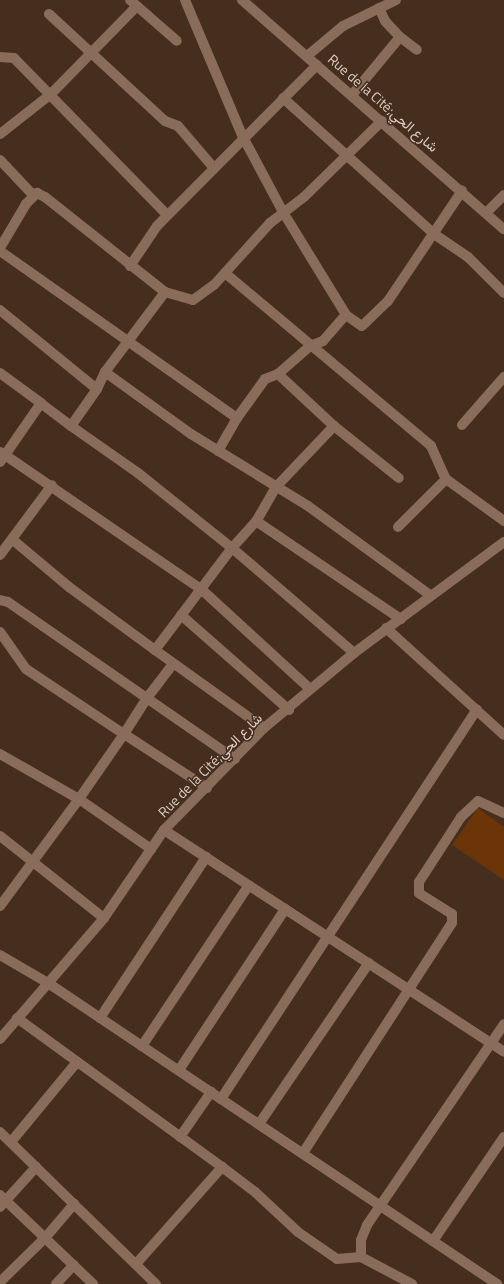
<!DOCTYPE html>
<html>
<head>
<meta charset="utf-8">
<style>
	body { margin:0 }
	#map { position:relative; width:504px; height:1284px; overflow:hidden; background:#462e1f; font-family:"Titillium Web",Vazirmatn,sans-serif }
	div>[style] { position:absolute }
	.green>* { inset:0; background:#6b3508 }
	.minor>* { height:10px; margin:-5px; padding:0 5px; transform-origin:5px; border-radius:5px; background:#896c5a }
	span { translate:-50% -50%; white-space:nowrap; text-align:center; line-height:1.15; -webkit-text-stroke:3px #462e1f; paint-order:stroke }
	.street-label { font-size:14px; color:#decec5 }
</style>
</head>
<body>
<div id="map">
	<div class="green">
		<div style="clip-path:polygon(478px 808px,504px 827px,504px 880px,452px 845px)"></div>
	</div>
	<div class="minor">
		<div style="left:130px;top:0;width:62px;rotate:41.1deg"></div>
		<div style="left:185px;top:0;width:149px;rotate:67.1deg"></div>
		<div style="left:243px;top:137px;width:85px;rotate:61.9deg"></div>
		<div style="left:283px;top:212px;width:121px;rotate:58.5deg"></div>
		<div style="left:346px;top:315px;width:19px;rotate:35deg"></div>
		<div style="left:362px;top:326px;width:36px;rotate:-44deg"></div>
		<div style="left:388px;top:301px;width:133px;rotate:-56.1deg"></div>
		<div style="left:242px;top:0;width:348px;rotate:41.2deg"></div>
		<div style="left:379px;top:8px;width:14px;rotate:65deg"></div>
		<div style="left:385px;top:21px;width:22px;rotate:47deg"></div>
		<div style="left:400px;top:37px;width:21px;rotate:37deg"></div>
		<div style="left:49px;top:14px;width:158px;rotate:42.7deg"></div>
		<div style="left:165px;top:121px;width:14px;rotate:21deg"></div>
		<div style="left:178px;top:126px;width:54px;rotate:49.5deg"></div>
		<div style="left:307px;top:56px;width:47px;rotate:-39.8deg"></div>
		<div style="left:343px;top:26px;width:59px;rotate:-26.1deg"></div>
		<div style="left:0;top:57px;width:14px;rotate:4deg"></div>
		<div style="left:14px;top:58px;width:219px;rotate:45.7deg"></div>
		<div style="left:352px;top:95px;width:75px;rotate:-50.4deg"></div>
		<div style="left:283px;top:98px;width:203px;rotate:42deg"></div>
		<div style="left:434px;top:234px;width:41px;rotate:34.1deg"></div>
		<div style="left:468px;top:257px;width:51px;rotate:45deg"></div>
		<div style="left:0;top:134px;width:65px;rotate:-38.1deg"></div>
		<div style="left:51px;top:94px;width:123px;rotate:-45.7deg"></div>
		<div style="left:0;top:160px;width:48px;rotate:46.7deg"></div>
		<div style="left:33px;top:195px;width:4px;rotate:-27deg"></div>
		<div style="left:37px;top:193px;width:9px;rotate:27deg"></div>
		<div style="left:45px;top:197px;width:153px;rotate:38.4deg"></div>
		<div style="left:165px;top:292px;width:29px;rotate:16deg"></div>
		<div style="left:193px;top:300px;width:26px;rotate:-36deg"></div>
		<div style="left:214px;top:285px;width:84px;rotate:-47.9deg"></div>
		<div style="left:270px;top:223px;width:43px;rotate:-37.4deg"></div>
		<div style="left:304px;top:197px;width:109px;rotate:-44.3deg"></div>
		<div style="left:487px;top:212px;width:24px;rotate:-45deg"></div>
		<div style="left:0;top:248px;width:51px;rotate:-59.4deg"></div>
		<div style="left:26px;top:204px;width:16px;rotate:-45deg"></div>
		<div style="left:0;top:251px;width:290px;rotate:35.2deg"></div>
		<div style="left:130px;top:266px;width:48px;rotate:-56deg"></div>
		<div style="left:157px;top:226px;width:227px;rotate:-45.2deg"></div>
		<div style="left:225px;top:273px;width:269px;rotate:40deg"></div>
		<div style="left:431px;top:446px;width:36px;rotate:66deg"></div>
		<div style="left:446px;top:479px;width:72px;rotate:35.9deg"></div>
		<div style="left:0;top:310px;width:125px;rotate:39.2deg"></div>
		<div style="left:97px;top:389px;width:45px;rotate:125.1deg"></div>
		<div style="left:71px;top:426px;width:38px;rotate:-143deg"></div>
		<div style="left:41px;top:403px;width:63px;rotate:124.7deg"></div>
		<div style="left:5px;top:455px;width:6px;rotate:-149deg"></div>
		<div style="left:105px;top:372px;width:106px;rotate:35.8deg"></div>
		<div style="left:191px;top:434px;width:137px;rotate:31.6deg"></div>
		<div style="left:308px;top:506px;width:151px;rotate:36.1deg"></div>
		<div style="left:0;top:373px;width:51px;rotate:36.2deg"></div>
		<div style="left:278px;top:374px;width:76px;rotate:42.9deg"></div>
		<div style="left:334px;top:426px;width:83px;rotate:38.7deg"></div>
		<div style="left:97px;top:389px;width:19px;rotate:-65deg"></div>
		<div style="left:105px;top:372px;width:100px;rotate:-53.1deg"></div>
		<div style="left:462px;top:425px;width:64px;rotate:-48.8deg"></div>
		<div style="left:71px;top:426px;width:82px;rotate:35deg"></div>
		<div style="left:138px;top:473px;width:120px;rotate:38.6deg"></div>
		<div style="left:232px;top:548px;width:161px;rotate:40.7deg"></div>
		<div style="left:334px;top:426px;width:84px;rotate:133.6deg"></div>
		<div style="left:276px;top:487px;width:39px;rotate:120deg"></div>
		<div style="left:256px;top:521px;width:175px;rotate:34.1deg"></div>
		<div style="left:218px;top:451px;width:38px;rotate:-60deg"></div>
		<div style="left:237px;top:418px;width:48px;rotate:-54.3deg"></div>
		<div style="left:265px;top:379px;width:14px;rotate:-21deg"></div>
		<div style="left:278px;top:374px;width:43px;rotate:-41.2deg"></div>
		<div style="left:310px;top:346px;width:14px;rotate:-21deg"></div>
		<div style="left:323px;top:341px;width:35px;rotate:-49deg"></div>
		<div style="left:0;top:462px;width:9px;rotate:-54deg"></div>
		<div style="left:5px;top:455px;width:237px;rotate:34.4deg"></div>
		<div style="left:201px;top:589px;width:148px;rotate:42.5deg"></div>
		<div style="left:398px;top:527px;width:68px;rotate:-45deg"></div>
		<div style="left:13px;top:540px;width:73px;rotate:40deg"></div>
		<div style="left:69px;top:587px;width:107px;rotate:36.2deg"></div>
		<div style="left:155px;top:650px;width:128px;rotate:-53deg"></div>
		<div style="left:232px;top:548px;width:36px;rotate:-48deg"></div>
		<div style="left:0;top:555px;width:87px;rotate:-53.4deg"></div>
		<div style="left:0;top:600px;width:8px;rotate:14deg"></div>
		<div style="left:8px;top:602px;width:276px;rotate:34.7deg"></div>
		<div style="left:181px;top:615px;width:144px;rotate:41.3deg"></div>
		<div style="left:386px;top:628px;width:159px;rotate:42.2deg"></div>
		<div style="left:0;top:632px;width:45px;rotate:54.9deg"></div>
		<div style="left:26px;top:669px;width:118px;rotate:33.6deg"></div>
		<div style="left:124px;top:734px;width:79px;rotate:124.7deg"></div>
		<div style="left:79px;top:799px;width:133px;rotate:126.4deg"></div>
		<div style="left:155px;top:650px;width:134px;rotate:35.6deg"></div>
		<div style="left:173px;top:664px;width:43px;rotate:127.4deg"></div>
		<div style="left:147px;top:698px;width:43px;rotate:122.6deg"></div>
		<div style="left:124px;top:734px;width:99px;rotate:33deg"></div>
		<div style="left:0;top:754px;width:91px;rotate:29.7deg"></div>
		<div style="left:79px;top:799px;width:88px;rotate:34.8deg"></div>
		<div style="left:164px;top:830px;width:406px;rotate:33.1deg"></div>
		<div style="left:0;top:836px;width:132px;rotate:38.3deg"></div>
		<div style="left:0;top:955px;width:56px;rotate:30.3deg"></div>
		<div style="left:48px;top:983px;width:541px;rotate:33.84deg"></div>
		<div style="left:17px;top:1018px;width:253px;rotate:36deg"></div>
		<div style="left:222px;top:1167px;width:41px;rotate:37.1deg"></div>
		<div style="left:255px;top:1192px;width:59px;rotate:42.9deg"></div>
		<div style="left:298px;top:1232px;width:47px;rotate:34.7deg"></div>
		<div style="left:337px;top:1259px;width:24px;rotate:-5deg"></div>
		<div style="left:361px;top:1257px;width:58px;rotate:27.9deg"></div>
		<div style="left:100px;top:1018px;width:193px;rotate:-56.6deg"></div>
		<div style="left:0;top:1039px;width:160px;rotate:-49.3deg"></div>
		<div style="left:104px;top:918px;width:107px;rotate:-55.7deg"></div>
		<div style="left:164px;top:830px;width:143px;rotate:-45.6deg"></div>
		<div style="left:264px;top:728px;width:117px;rotate:-39.8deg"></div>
		<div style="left:354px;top:653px;width:187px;rotate:-36.5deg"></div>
		<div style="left:142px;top:1046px;width:193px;rotate:-56.4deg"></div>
		<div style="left:179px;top:1070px;width:193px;rotate:-56.6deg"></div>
		<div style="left:221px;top:1099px;width:466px;rotate:-56.7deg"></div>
		<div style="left:259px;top:1124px;width:195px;rotate:-55.7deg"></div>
		<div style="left:0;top:1132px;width:218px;rotate:44.3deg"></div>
		<div style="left:180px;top:1137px;width:55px;rotate:-55.4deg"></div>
		<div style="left:11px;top:1142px;width:104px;rotate:-50.5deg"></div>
		<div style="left:303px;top:1153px;width:274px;rotate:-57.1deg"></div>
		<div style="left:452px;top:923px;width:9px;rotate:-90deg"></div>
		<div style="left:452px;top:914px;width:39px;rotate:-148deg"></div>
		<div style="left:419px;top:893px;width:11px;rotate:-90deg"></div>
		<div style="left:419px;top:882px;width:77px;rotate:-57.1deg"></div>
		<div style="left:461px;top:817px;width:23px;rotate:-43deg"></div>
		<div style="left:478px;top:801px;width:29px;rotate:25deg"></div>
		<div style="left:0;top:1195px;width:129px;rotate:43.7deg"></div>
		<div style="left:0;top:1207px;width:54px;rotate:-48deg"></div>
		<div style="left:433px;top:1241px;width:126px;rotate:-55.7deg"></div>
		<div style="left:361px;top:1257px;width:17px;rotate:-90deg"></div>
		<div style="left:361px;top:1240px;width:16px;rotate:-68deg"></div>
		<div style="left:367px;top:1225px;width:243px;rotate:-55.7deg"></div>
		<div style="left:136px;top:1264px;width:130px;rotate:-48.4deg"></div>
		<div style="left:0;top:1282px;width:63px;rotate:-44.4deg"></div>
		<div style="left:45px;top:1238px;width:45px;rotate:-49.5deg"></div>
		<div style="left:56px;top:1284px;width:26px;rotate:-47deg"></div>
	</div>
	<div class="street-label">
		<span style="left:383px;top:103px;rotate:41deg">Rue de la Cité;شارع الحي</span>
		<span style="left:210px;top:765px;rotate:-45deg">Rue de la Cité;شارع الحي</span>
	</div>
</div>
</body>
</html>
